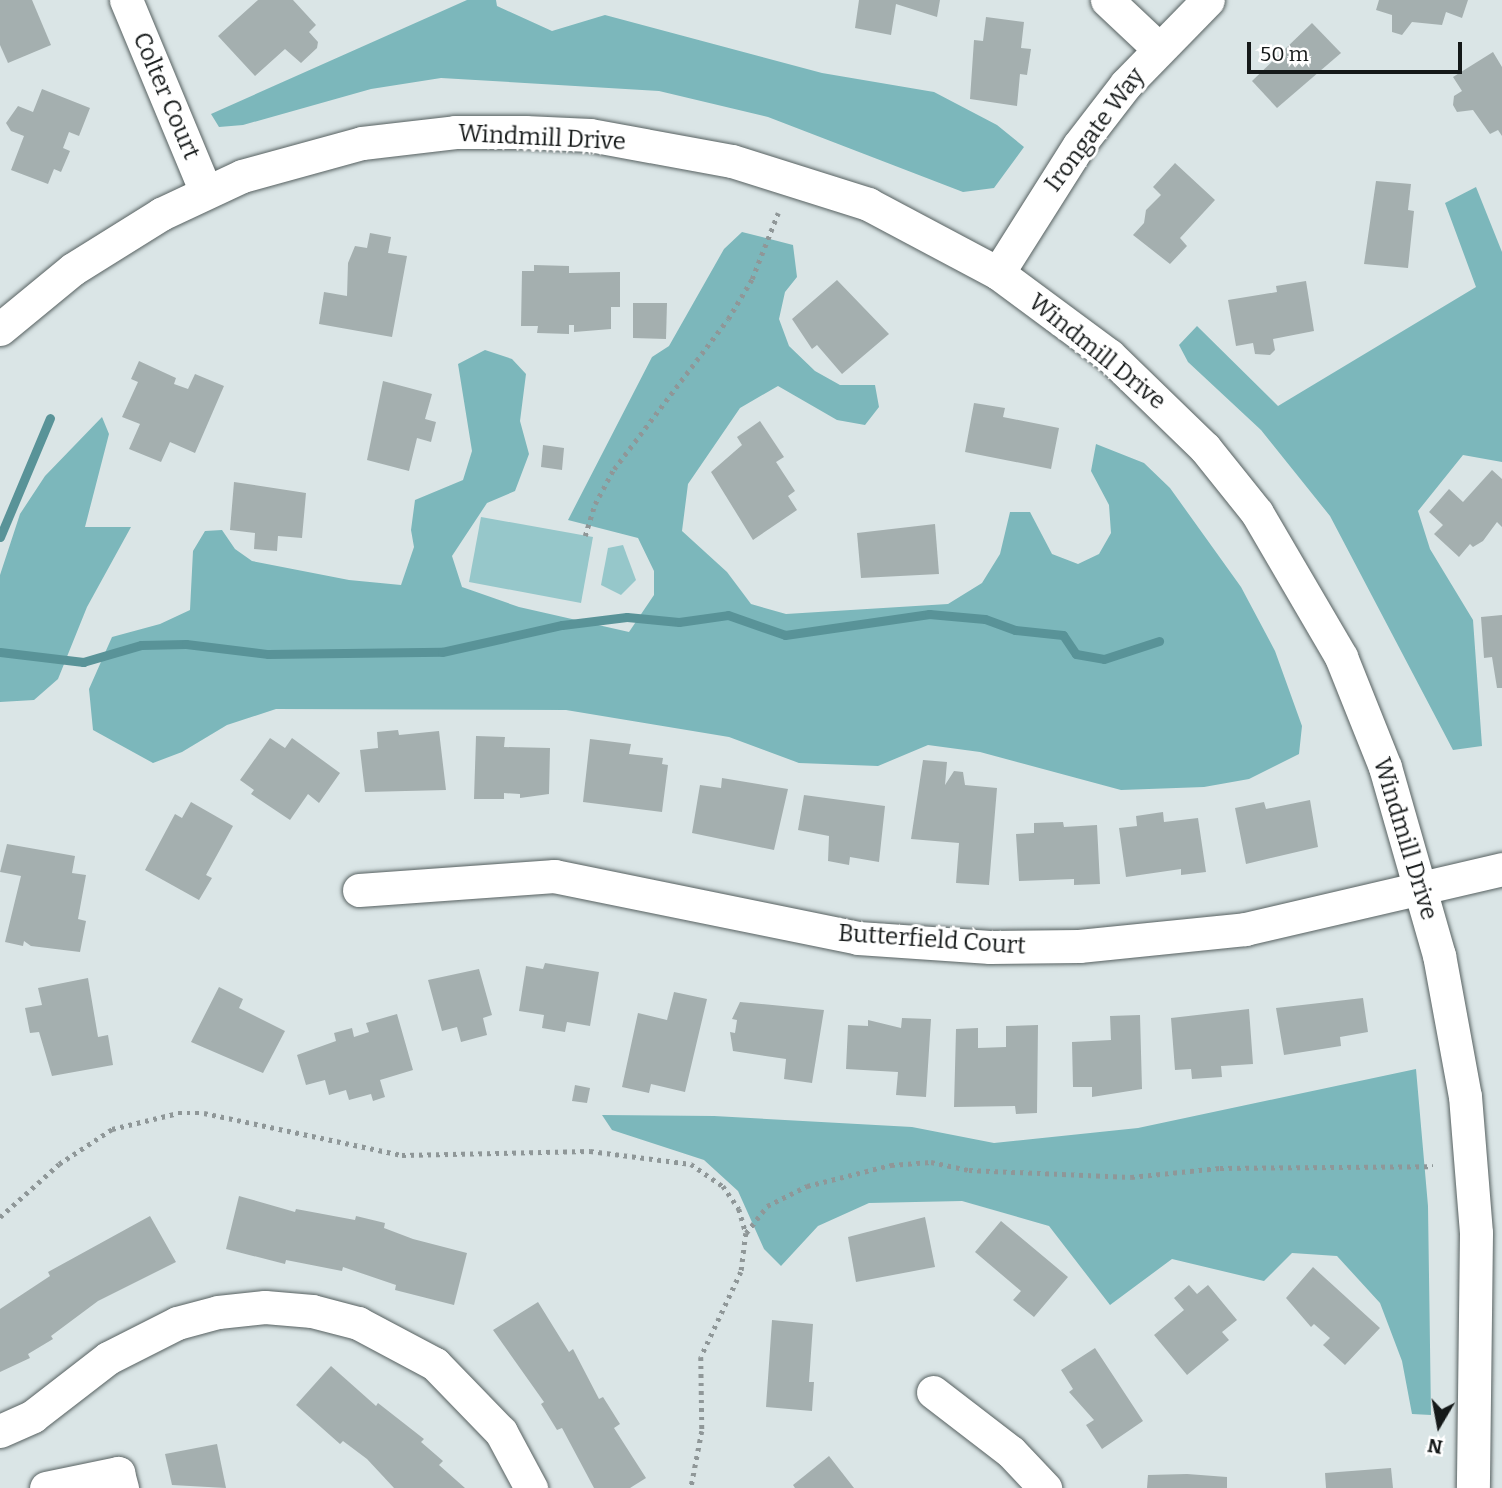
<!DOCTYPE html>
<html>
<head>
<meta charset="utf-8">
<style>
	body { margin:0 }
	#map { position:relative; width:1502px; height:1488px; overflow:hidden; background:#dae5e6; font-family:Bitter,serif }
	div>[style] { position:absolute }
	.green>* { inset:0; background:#96c7ca }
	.forest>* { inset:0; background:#7cb7bb }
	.stream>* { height:9px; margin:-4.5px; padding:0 4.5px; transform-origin:4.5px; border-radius:4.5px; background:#599398 }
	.building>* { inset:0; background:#a4afaf }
	.path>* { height:4.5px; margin-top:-2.25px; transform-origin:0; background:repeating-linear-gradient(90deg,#8f9798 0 3.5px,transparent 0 8.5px) }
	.roads { filter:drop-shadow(0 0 2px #576161) drop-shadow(0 0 2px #576161) }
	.minor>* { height:33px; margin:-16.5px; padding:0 16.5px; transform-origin:16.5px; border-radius:16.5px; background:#fff }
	span { translate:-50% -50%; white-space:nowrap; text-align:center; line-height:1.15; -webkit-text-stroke:6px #fff; paint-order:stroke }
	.street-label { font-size:24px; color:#151919 }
	.north { position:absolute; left:1404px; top:1390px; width:70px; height:70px; -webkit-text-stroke:5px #fff; paint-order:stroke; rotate:190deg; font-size:19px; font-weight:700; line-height:28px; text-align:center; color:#151919 }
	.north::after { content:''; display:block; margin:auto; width:24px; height:32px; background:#151919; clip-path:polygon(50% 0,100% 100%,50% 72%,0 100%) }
	.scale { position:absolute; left:1247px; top:42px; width:215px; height:32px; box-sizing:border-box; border:4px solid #151919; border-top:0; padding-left:9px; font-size:21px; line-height:24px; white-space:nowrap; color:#151919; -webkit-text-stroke:5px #fff; paint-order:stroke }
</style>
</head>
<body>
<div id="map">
	<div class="green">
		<div style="clip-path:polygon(481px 517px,593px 537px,581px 603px,469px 582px)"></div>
		<div style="clip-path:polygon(623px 545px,636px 580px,621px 595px,601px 585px,608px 548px)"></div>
	</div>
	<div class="forest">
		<div style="clip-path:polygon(467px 0,496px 0,497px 6px,552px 31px,605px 15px,822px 73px,934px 92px,997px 125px,1024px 147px,994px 188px,963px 192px,768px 117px,659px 91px,441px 78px,371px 89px,243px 125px,219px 127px,211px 114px)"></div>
		<div style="clip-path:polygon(1476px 187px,1502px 252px,1502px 462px,1463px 455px,1418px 511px,1430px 549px,1473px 620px,1482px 746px,1453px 750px,1330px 516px,1261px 430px,1188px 362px,1179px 345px,1197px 326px,1278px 406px,1476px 287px,1445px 203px)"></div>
		<div style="clip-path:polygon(742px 232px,793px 245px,797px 277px,785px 292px,779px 319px,789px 346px,815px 371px,840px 385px,875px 385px,879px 407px,865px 425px,837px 420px,778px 386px,740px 408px,688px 484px,682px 531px,727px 572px,751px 604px,786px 614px,948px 604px,982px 583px,1000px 554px,1010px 512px,1030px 512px,1052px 554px,1078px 564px,1099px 554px,1111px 533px,1109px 505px,1091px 471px,1096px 444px,1144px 463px,1170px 488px,1241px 587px,1275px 651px,1302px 726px,1299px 754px,1249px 779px,1204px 787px,1121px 790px,980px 752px,928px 745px,878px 766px,799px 763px,729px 737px,566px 710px,276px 709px,227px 725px,182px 752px,153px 763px,93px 730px,89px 689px,112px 637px,160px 624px,190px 610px,193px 551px,205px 531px,222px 530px,235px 549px,252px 561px,349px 580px,401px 585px,414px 547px,411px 530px,415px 500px,463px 480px,472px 451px,458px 364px,485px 350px,512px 359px,526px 374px,520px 421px,529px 454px,515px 491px,487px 503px,452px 556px,462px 587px,519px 607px,629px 632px,654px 595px,654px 571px,638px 538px,568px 520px,652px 357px,669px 346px,724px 249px)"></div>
		<div style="clip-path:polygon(102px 417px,109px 434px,85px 527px,131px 527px,87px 607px,58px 679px,34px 700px,0 702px,0 575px,20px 514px,45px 476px)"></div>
		<div style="clip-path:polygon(1416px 1069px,1428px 1206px,1431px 1415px,1412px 1414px,1402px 1361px,1380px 1303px,1337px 1256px,1292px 1253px,1264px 1281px,1172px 1259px,1110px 1305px,1049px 1226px,962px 1201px,869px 1203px,818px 1226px,781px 1266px,764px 1249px,738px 1191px,704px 1160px,612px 1130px,602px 1115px,714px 1116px,912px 1127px,994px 1143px,1138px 1128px)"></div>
	</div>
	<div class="stream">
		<div style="left:0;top:537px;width:129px;rotate:-67.2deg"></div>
		<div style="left:0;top:652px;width:84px;rotate:6.9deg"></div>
		<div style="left:83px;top:662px;width:60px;rotate:-16.3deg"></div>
		<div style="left:141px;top:645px;width:45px;rotate:-1.3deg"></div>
		<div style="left:186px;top:644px;width:83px;rotate:7deg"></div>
		<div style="left:268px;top:654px;width:174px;rotate:-0.7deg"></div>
		<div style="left:442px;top:652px;width:123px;rotate:-12.7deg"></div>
		<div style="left:562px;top:625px;width:65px;rotate:-7deg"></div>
		<div style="left:627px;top:617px;width:52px;rotate:5.5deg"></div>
		<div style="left:679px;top:622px;width:49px;rotate:-8.1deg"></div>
		<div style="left:728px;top:615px;width:60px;rotate:19.3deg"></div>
		<div style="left:785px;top:635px;width:146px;rotate:-8.3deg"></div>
		<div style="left:929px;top:614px;width:56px;rotate:5.1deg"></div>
		<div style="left:985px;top:619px;width:32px;rotate:20deg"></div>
		<div style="left:1015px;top:630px;width:48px;rotate:5.9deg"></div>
		<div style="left:1063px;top:635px;width:23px;rotate:56deg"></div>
		<div style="left:1076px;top:654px;width:28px;rotate:10deg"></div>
		<div style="left:1104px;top:659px;width:58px;rotate:-18.1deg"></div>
	</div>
	<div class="building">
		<div style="clip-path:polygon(0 0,32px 0,51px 45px,8px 63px,0 45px)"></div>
		<div style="clip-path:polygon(258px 0,293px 0,316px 25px,309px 32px,318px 42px,317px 48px,301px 63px,285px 49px,255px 76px,218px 36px)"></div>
		<div style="clip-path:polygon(859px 0,940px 0,937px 17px,896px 4px,891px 35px,855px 28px)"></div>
		<div style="clip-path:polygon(1379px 0,1468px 0,1462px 18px,1446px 12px,1442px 25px,1412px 22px,1402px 35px,1392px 32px,1392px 15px,1376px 10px)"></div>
		<div style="clip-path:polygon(986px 17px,1024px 22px,1021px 48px,1031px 49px,1027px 75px,1020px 74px,1017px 106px,970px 99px,974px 40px,983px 41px)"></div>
		<div style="clip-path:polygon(1312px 23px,1341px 53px,1277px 108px,1252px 81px)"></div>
		<div style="clip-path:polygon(1493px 52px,1502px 67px,1502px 136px,1498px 130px,1490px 134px,1473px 110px,1457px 112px,1453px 105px,1454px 96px,1462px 91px,1453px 77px)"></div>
		<div style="clip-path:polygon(42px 89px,90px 108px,79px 136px,69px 132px,63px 148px,70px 151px,61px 172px,54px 169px,48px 184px,11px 170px,24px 136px,11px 131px,6px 123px,18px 106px,33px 112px)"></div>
		<div style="clip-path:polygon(1175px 163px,1215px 200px,1180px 238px,1187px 246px,1170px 264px,1133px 235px,1144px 223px,1146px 210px,1161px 195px,1153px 187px)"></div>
		<div style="clip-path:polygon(1376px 181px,1411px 184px,1408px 210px,1414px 211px,1408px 268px,1364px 264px)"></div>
		<div style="clip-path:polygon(370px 233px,391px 237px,388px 253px,407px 256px,392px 337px,319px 324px,324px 292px,347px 296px,348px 263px,355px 246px,367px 248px)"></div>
		<div style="clip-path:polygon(534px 265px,569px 266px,569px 273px,620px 272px,620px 307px,611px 307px,611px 329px,574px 332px,574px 325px,569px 325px,569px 334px,537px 333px,538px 326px,521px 326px,522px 271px,534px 271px)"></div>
		<div style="clip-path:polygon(837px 280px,889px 334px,842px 374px,817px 345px,812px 349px,792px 319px)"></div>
		<div style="clip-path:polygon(1306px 281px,1314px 331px,1273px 339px,1275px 350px,1270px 355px,1255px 354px,1253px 343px,1236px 346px,1228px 300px,1277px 292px,1276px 286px)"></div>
		<div style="clip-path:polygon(633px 303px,667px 303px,666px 339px,633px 338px)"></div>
		<div style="clip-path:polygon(139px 361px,176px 378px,174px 384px,188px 389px,195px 374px,224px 386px,195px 453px,170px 442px,161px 462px,129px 449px,140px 424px,122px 417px,138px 382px,131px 379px)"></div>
		<div style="clip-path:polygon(383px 381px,432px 394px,425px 419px,436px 422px,431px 442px,417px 438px,409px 471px,367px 460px)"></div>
		<div style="clip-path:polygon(974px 403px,1005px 408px,1003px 417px,1059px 428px,1051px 469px,965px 452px)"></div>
		<div style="clip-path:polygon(760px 421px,784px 457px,776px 462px,795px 491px,788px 496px,797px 510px,753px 540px,711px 472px,742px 445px,737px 437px)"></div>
		<div style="clip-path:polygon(543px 445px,564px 448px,562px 470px,541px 467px)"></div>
		<div style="clip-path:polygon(1492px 470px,1502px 479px,1502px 527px,1497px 522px,1483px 541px,1473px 547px,1470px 544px,1459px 557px,1434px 534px,1443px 525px,1429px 512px,1449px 489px,1463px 502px)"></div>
		<div style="clip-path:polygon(234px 482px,306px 493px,302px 538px,278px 536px,277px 551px,254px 549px,255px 533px,230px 530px)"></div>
		<div style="clip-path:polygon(935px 524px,939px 574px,861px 578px,857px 533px)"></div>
		<div style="clip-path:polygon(1502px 615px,1502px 688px,1497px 688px,1492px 657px,1484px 658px,1481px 617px)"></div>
		<div style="clip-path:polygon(398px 730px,399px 735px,439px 731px,446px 790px,365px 792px,360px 750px,378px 748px,377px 732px)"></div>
		<div style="clip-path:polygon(476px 736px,505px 737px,504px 747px,550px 748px,549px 794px,520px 798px,520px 794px,504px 793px,504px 799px,474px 799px)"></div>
		<div style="clip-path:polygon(270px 738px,285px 748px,292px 738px,340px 773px,319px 803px,308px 794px,290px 820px,251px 794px,254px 790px,240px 780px)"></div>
		<div style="clip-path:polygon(590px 739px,631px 744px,629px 754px,663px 758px,662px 764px,668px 765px,662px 812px,583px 802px)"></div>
		<div style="clip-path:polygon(923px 760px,947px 762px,945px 785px,954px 771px,963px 772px,965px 785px,997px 788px,989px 885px,956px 883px,959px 843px,911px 839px)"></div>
		<div style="clip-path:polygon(722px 778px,788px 789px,774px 850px,692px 833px,700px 785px,721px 788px)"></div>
		<div style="clip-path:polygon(804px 795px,885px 806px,879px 862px,850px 857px,849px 865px,828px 861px,829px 836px,798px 830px)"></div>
		<div style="clip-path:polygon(1310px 800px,1318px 847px,1246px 864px,1235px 808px,1264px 802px,1266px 809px)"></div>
		<div style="clip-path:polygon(191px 802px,233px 826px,206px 875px,212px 878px,199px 900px,145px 870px,175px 814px,182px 818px)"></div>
		<div style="clip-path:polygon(1163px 812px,1164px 822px,1198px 818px,1206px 872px,1181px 875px,1181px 869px,1126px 877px,1119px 828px,1137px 826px,1136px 816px)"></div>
		<div style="clip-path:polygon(1063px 822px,1064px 827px,1097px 825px,1100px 884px,1074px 885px,1074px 879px,1019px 881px,1016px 834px,1034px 833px,1034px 823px)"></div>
		<div style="clip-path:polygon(7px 844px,75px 856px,72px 873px,86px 875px,78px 919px,86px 921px,80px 952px,31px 946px,24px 941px,23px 946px,5px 942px,21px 876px,0 872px)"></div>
		<div style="clip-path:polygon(545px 963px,599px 972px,590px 1026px,567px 1022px,565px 1032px,542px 1028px,544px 1015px,519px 1011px,526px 966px,543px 969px)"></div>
		<div style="clip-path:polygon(479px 969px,492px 1015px,483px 1018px,487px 1035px,461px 1042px,457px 1027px,442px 1031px,428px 980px)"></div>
		<div style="clip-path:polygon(88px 978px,98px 1037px,108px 1035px,113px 1065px,52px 1076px,39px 1032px,30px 1033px,25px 1008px,42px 1005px,38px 988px)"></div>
		<div style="clip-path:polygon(219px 987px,243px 999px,239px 1008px,285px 1031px,263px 1073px,191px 1042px)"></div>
		<div style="clip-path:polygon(674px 992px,707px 999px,685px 1092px,651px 1084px,649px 1093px,622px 1087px,638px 1013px,667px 1020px)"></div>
		<div style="clip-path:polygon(1363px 998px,1368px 1032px,1340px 1037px,1341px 1046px,1284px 1055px,1276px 1008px)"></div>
		<div style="clip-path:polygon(740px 1002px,824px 1010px,812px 1083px,784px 1079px,786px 1059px,733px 1051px,730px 1032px,735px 1033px,737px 1020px,732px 1019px)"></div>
		<div style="clip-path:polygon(1249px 1009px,1253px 1064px,1221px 1066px,1222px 1077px,1192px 1079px,1191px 1069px,1175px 1070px,1171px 1018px)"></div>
		<div style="clip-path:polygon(397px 1014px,413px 1070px,380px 1080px,385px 1097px,373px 1101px,371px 1094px,349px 1100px,346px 1090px,329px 1095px,325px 1080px,306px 1085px,297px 1055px,336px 1041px,334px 1033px,352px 1028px,354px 1037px,369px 1032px,366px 1023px)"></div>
		<div style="clip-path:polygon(1140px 1015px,1142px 1089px,1092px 1097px,1092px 1087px,1073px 1087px,1072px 1042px,1111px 1040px,1110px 1016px)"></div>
		<div style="clip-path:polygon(902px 1018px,931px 1019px,926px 1097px,896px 1095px,898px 1072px,846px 1069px,848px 1025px,868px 1026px,868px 1020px,901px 1028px)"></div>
		<div style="clip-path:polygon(1038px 1025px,1037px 1113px,1016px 1114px,1015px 1106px,954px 1107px,956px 1029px,978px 1028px,978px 1048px,1006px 1047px,1006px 1026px)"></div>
		<div style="clip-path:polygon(575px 1085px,590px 1088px,587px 1103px,572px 1101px)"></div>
		<div style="clip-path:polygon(239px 1196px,295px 1212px,296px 1209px,355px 1220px,356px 1216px,385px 1223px,384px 1228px,413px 1239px,467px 1253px,454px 1305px,395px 1290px,396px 1285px,343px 1267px,342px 1271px,286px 1260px,285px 1264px,226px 1249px)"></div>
		<div style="clip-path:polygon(150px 1216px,176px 1262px,98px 1301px,51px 1336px,53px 1339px,28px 1354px,30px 1358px,0 1372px,0 1309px,50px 1276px,48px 1272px)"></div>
		<div style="clip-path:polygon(925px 1217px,935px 1267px,856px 1282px,848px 1237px)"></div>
		<div style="clip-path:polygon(1001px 1221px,1068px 1277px,1034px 1317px,1013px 1300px,1021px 1291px,975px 1252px)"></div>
		<div style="clip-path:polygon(1313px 1267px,1380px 1328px,1345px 1365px,1323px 1345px,1330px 1338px,1314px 1324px,1311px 1327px,1286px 1298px)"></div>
		<div style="clip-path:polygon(1189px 1285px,1197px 1294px,1208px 1285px,1237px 1320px,1222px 1332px,1229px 1340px,1187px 1375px,1154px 1335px,1184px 1310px,1174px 1298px)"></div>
		<div style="clip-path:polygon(538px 1302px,569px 1352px,573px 1349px,599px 1399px,603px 1397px,620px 1424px,614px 1428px,646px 1478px,630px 1488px,594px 1488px,562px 1428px,557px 1430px,541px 1404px,544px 1402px,493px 1330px)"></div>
		<div style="clip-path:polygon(772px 1320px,813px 1324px,809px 1382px,814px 1382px,812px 1411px,766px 1407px)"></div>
		<div style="clip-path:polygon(1095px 1348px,1143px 1421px,1102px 1449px,1086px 1425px,1094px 1420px,1069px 1392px,1073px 1389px,1061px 1370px)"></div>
		<div style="clip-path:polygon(331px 1366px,376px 1406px,378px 1403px,424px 1439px,421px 1442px,443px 1461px,439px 1465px,465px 1488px,394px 1488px,367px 1459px,343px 1441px,340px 1444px,296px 1405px)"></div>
		<div style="clip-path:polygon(217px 1444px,226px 1488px,172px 1485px,165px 1454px)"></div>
		<div style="clip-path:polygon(829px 1456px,854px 1488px,795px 1488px,793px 1485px)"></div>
		<div style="clip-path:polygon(1391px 1468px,1393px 1488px,1326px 1488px,1325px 1473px)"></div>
		<div style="clip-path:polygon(1187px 1474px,1227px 1477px,1227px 1488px,1147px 1488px,1148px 1475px)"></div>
	</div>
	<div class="path">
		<div style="left:585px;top:536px;width:34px;rotate:-73deg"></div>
		<div style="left:595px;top:504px;width:40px;rotate:-62deg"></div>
		<div style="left:614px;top:469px;width:188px;rotate:-52.8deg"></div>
		<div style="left:728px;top:319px;width:47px;rotate:-59deg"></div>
		<div style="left:752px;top:279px;width:71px;rotate:-68.5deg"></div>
		<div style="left:0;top:1217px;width:79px;rotate:-41.9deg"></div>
		<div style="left:59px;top:1164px;width:64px;rotate:-33.4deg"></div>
		<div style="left:112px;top:1129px;width:68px;rotate:-13.6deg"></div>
		<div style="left:178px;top:1113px;width:26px"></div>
		<div style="left:204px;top:1113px;width:202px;rotate:12deg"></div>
		<div style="left:402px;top:1155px;width:188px;rotate:-1.2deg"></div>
		<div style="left:590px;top:1151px;width:102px;rotate:7.3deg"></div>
		<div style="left:691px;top:1164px;width:39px;rotate:35deg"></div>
		<div style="left:723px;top:1186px;width:28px;rotate:55deg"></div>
		<div style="left:739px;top:1209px;width:25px;rotate:74deg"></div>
		<div style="left:746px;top:1233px;width:39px;rotate:97deg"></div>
		<div style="left:741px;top:1272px;width:94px;rotate:115.2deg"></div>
		<div style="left:701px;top:1357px;width:74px;rotate:89.2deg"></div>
		<div style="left:702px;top:1431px;width:58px;rotate:100.9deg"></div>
		<div style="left:746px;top:1233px;width:34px;rotate:-52deg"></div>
		<div style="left:767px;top:1206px;width:45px;rotate:-26.6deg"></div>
		<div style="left:807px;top:1186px;width:87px;rotate:-14deg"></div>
		<div style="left:891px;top:1165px;width:40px;rotate:-4.3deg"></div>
		<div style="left:931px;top:1162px;width:39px;rotate:12deg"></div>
		<div style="left:969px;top:1170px;width:162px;rotate:2.5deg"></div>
		<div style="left:1131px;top:1177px;width:89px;rotate:-5.8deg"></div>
		<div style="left:1220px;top:1168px;width:213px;rotate:-0.5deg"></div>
	</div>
	<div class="roads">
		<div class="minor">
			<div style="left:126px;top:0;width:208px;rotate:67.4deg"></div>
			<div style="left:1107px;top:0;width:70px;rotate:43.3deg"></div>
			<div style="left:998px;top:273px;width:151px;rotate:-57.7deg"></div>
			<div style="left:1079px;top:145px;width:77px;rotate:-52.4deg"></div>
			<div style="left:1126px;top:84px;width:117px;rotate:-45.7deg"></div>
			<div style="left:0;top:329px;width:94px;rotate:-39.4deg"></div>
			<div style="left:73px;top:269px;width:104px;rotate:-32deg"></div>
			<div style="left:161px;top:214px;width:89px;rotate:-25.1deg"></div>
			<div style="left:242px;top:176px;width:124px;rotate:-15.4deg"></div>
			<div style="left:362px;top:143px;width:94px;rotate:-6.7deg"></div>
			<div style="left:455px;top:132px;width:70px"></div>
			<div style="left:525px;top:132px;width:65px;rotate:2.6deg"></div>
			<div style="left:590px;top:135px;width:144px;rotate:10.4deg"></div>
			<div style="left:732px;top:161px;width:143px;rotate:17.5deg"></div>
			<div style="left:868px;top:204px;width:147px;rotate:28deg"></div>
			<div style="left:998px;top:273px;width:138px;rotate:36.5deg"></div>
			<div style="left:1109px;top:355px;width:134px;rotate:44.1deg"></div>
			<div style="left:1205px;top:448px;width:83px;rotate:51.3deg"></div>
			<div style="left:1257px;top:513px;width:167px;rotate:59.7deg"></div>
			<div style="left:1341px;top:657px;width:118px;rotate:68.2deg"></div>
			<div style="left:1385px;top:767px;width:196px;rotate:74deg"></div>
			<div style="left:1439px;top:955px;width:143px;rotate:79.6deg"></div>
			<div style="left:1465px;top:1096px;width:137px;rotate:85.4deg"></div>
			<div style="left:1476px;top:1233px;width:255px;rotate:90.7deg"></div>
			<div style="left:359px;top:890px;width:196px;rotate:-4.1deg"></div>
			<div style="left:554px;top:876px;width:310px;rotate:11.5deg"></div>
			<div style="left:858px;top:938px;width:132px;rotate:3.9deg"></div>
			<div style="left:990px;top:947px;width:89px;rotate:-0.6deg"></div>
			<div style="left:1079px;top:946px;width:167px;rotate:-5.8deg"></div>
			<div style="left:1245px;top:929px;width:264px;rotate:-13.1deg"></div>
			<div style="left:933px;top:1392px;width:98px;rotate:37.6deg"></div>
			<div style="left:1011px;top:1452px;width:50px;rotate:46.6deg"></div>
			<div style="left:0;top:1431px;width:36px;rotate:-24deg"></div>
			<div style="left:33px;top:1416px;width:95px;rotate:-37.7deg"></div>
			<div style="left:108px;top:1358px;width:77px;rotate:-26.9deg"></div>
			<div style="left:177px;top:1323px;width:42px;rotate:-15deg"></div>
			<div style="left:218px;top:1312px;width:47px;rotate:-6.1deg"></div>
			<div style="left:265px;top:1307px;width:47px;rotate:4.9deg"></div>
			<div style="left:312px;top:1311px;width:48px;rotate:14.6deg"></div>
			<div style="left:358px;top:1323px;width:87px;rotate:28deg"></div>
			<div style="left:435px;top:1364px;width:95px;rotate:45.9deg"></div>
			<div style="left:501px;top:1432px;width:64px;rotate:61.8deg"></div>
			<div style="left:46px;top:1488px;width:74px;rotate:-11.8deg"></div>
			<div style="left:118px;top:1473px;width:16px;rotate:75deg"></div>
		</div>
	</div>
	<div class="street-label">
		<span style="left:166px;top:96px;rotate:67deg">Colter Court</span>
		<span style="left:1095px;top:130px;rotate:-53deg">Irongate Way</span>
		<span style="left:542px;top:138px;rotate:3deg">Windmill Drive</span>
		<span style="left:1097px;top:352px;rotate:39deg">Windmill Drive</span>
		<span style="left:1405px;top:839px;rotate:73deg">Windmill Drive</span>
		<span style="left:932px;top:940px;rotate:4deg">Butterfield Court</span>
	</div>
	<div class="north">N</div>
	<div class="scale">50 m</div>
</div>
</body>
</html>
